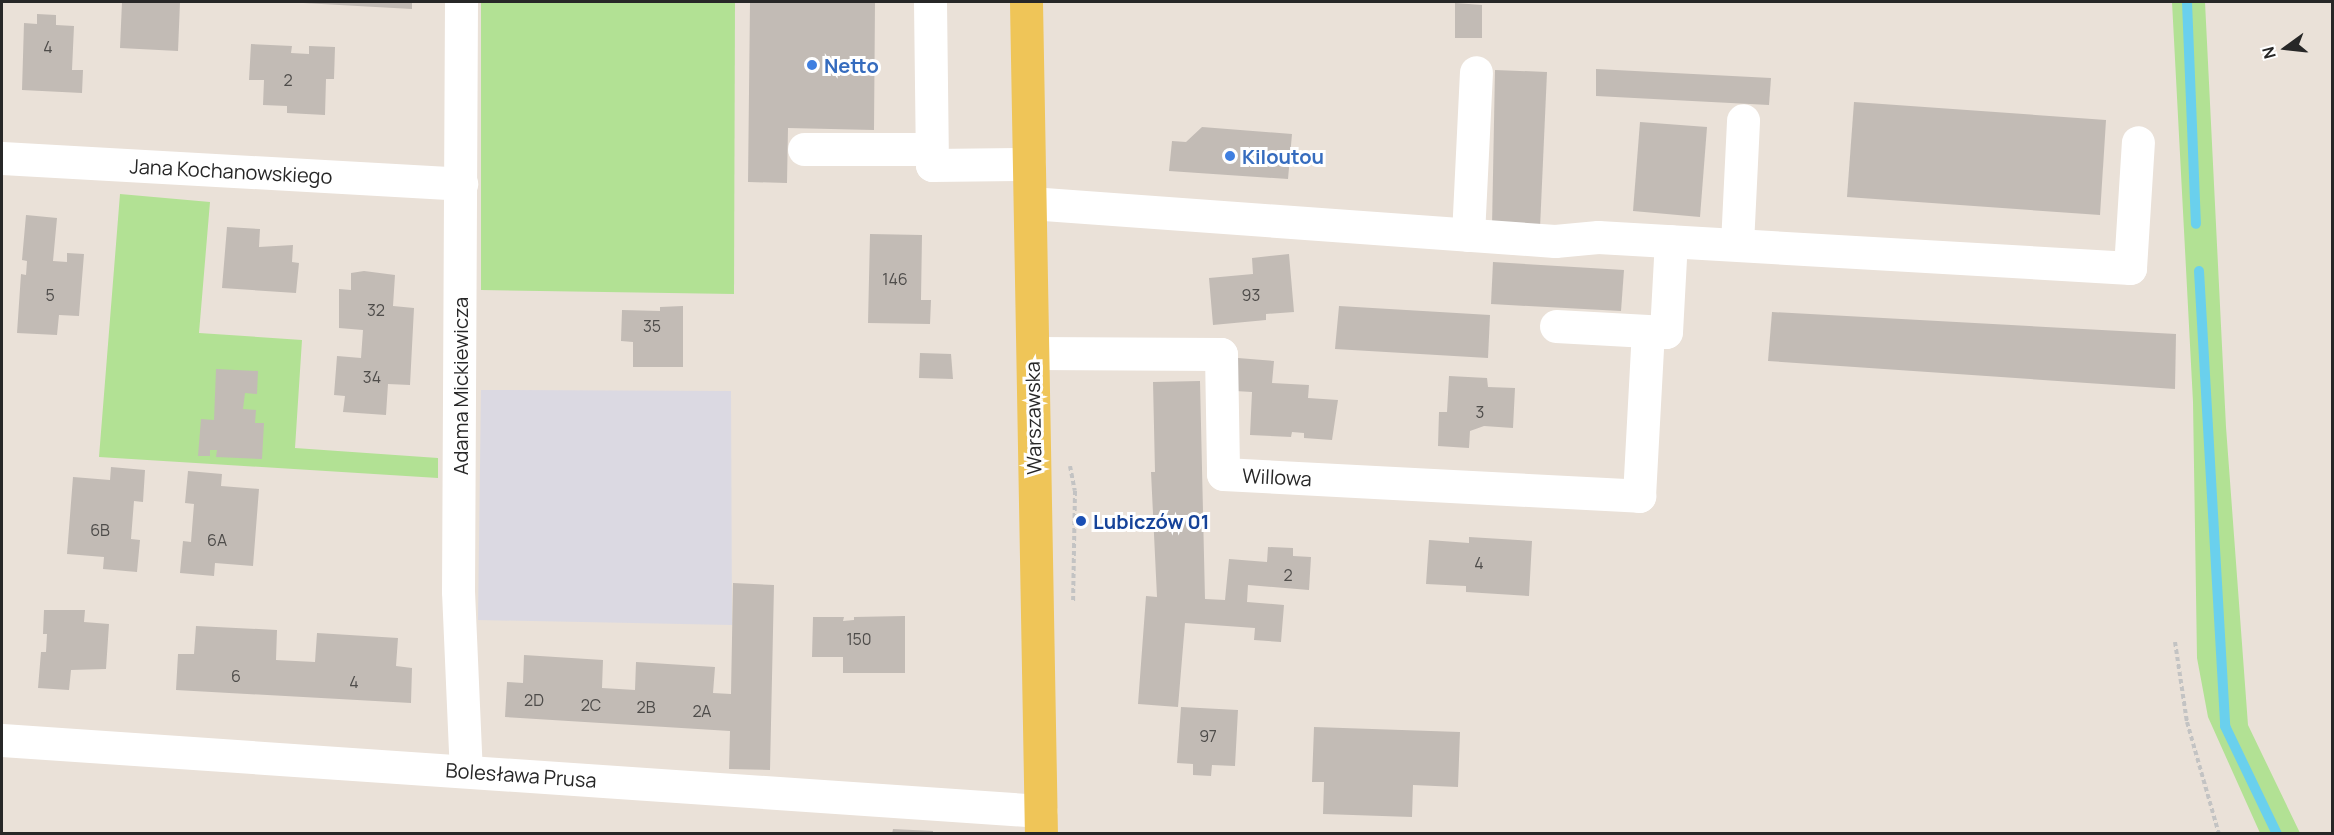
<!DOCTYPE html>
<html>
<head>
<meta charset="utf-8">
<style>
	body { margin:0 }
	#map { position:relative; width:2334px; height:835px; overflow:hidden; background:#eae1d8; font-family:Manrope,sans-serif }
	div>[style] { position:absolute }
	.industrial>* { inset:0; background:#dbd9e2 }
	.green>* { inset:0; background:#b2e194 }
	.stream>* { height:10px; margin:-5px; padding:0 5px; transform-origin:5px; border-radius:5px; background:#6ad0ed }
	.building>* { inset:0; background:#c2bbb5 }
	.path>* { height:4px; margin-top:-2px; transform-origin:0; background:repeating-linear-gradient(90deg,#c3c3c3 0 4.5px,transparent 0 7.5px) }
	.minor>* { height:33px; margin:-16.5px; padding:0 16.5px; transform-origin:16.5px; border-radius:16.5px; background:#fff }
	.major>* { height:33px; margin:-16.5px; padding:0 16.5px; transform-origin:16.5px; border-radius:16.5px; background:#efc558 }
	.dots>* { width:16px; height:16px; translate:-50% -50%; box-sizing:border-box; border:3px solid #fff; border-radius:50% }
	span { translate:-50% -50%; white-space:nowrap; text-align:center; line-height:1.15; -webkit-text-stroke:6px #fff; paint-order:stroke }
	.number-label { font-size:16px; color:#4e4c4a }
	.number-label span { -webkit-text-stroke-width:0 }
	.shop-label { font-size:20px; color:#366cbe; font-weight:700 }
	.left { translate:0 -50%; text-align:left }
	.street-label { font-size:20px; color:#272727 }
	.transit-label { font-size:20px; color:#164399; font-weight:700 }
	.frame { position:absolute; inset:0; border:3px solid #272727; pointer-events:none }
	.north { position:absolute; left:2256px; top:18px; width:60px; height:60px; -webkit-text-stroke:4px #fff; paint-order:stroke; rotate:255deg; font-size:16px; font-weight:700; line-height:24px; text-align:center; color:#272727 }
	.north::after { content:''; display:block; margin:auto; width:21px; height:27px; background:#272727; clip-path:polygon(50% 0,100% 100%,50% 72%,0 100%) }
</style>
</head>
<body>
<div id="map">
	<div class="industrial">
		<div style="clip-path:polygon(481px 390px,731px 391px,732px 625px,478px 620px)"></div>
	</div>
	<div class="green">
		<div style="clip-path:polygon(481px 2px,735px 2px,734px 294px,481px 290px)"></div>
		<div style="clip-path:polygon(2172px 2px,2205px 2px,2226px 427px,2248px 725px,2300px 833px,2260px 833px,2208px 717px,2197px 658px,2193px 402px)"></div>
		<div style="clip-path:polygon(120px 194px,210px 202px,199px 333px,302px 340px,295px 448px,438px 458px,438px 478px,99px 457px)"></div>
	</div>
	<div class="stream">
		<div style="left:2187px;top:2px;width:222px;rotate:87.7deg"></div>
		<div style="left:2199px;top:271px;width:456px;rotate:86.7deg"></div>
		<div style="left:2225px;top:726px;width:120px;rotate:64.3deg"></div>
	</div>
	<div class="building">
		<div style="clip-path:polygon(122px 2px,180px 2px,178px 51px,120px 48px)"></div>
		<div style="clip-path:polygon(285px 2px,412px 2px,412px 9px)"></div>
		<div style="clip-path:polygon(750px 2px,875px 2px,874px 130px,788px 128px,787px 183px,748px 182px)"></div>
		<div style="clip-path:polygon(1455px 3px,1482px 5px,1482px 38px,1455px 38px)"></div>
		<div style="clip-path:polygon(37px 14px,56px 15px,56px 25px,74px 26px,72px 70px,83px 70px,82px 93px,22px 90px,24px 23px,37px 24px)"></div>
		<div style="clip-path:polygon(251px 44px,292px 46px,291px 53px,309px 54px,309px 46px,335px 47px,334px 79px,326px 79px,325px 115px,287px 113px,287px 106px,263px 105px,264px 80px,249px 80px)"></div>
		<div style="clip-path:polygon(1596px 69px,1771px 78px,1769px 105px,1596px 96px)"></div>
		<div style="clip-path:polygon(1495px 70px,1547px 72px,1540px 228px,1492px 227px)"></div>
		<div style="clip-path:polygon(1854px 102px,2106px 120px,2100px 215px,1847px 197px)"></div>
		<div style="clip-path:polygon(1640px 122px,1707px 127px,1700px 217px,1633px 211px)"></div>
		<div style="clip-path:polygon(1202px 127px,1292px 134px,1288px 179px,1169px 171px,1172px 141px,1186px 142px)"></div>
		<div style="clip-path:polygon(26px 215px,57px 218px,53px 261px,67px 262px,67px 253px,84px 254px,79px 316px,59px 315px,57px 335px,17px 333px,21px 274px,26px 275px,27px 261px,22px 260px)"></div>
		<div style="clip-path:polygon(227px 227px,260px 229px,259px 247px,293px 245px,292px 262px,299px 263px,296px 293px,222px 288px)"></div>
		<div style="clip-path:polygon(870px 234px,922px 235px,921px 300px,931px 300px,930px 324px,868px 323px)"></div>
		<div style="clip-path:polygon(1289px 254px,1294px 312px,1266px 314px,1266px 320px,1213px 325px,1209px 278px,1253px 274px,1252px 258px)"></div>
		<div style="clip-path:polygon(1493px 262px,1624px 270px,1621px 311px,1491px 304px)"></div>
		<div style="clip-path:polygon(364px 271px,395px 275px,393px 306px,414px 308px,410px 385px,388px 384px,386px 415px,343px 412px,345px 396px,334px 395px,337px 356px,361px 358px,363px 330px,339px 328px,339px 289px,351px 290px,351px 273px)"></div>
		<div style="clip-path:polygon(683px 306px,683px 367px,633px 367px,633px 342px,621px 341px,622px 310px,660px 311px,660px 307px)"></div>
		<div style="clip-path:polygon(1339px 306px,1490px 315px,1488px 358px,1335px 349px)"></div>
		<div style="clip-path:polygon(1772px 312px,2176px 334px,2175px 389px,1768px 361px)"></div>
		<div style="clip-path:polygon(920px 353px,951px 354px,953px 379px,919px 378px)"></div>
		<div style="clip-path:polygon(1238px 358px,1274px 361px,1272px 383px,1309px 385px,1308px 398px,1338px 400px,1332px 440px,1304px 438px,1304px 433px,1292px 432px,1291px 437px,1250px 435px,1252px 392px,1235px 391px)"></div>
		<div style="clip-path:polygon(216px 369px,258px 371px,257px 394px,245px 393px,243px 409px,256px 410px,255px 423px,264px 423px,262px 459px,216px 457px,217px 450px,210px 450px,210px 456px,198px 456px,201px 419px,214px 420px)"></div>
		<div style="clip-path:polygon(1449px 376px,1487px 378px,1488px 387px,1515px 388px,1513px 428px,1484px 426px,1470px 431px,1469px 448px,1438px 446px,1439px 412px,1447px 412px)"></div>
		<div style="clip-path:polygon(1200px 381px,1205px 599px,1225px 600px,1229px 559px,1267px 562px,1268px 547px,1293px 548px,1293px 556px,1311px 557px,1309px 590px,1248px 585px,1247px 602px,1284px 605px,1281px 642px,1254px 640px,1255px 628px,1185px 623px,1178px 707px,1138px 704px,1146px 596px,1157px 597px,1151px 472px,1155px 472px,1153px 382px)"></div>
		<div style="clip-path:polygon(111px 467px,145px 470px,143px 502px,134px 501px,131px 539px,140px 540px,137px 572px,103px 569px,104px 557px,67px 554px,73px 477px,110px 480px)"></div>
		<div style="clip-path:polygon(188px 471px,222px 474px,221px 486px,259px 489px,253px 566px,215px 563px,214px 576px,180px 573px,183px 541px,191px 542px,194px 504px,185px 503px)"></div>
		<div style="clip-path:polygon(1469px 537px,1532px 541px,1529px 596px,1466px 592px,1466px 586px,1426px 584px,1429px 540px,1469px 543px)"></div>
		<div style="clip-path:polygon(733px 583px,774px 585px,770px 770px,729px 769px,730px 731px,505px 717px,507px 682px,523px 683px,524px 655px,603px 660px,602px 688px,619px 689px,635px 690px,636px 662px,715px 667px,713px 693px,731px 694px)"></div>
		<div style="clip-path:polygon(44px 610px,85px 610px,84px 622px,109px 624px,106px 669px,71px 670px,69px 690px,38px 688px,41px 652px,46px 652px,47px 634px,43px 634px)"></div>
		<div style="clip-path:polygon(905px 616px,905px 673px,843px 673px,843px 657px,812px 657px,813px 617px,844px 617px,843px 621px,854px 620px,854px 617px)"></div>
		<div style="clip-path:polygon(196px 626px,277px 630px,276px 660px,315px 662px,317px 633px,398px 638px,396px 666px,412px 668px,411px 703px,176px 690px,178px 654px,194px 654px)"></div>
		<div style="clip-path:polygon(1181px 707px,1238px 710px,1235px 766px,1212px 765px,1211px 776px,1193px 775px,1193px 764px,1177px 763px)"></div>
		<div style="clip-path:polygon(1314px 727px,1460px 732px,1458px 787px,1413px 785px,1412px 817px,1323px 814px,1324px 782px,1312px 782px)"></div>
		<div style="clip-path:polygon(893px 829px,933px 831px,933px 834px,892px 834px)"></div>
	</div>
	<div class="path">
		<div style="left:1070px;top:466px;width:25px;rotate:79deg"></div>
		<div style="left:1075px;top:491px;width:111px;rotate:91deg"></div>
		<div style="left:2175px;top:642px;width:81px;rotate:81.5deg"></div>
		<div style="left:2187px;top:722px;width:116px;rotate:74.1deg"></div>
	</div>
	<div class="minor">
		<div style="left:461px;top:2px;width:589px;rotate:90.29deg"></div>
		<div style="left:458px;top:591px;width:180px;rotate:87.5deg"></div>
		<div style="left:930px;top:2px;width:163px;rotate:89.3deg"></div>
		<div style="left:932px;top:165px;width:97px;rotate:-0.6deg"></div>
		<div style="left:804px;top:149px;width:127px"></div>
		<div style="left:2px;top:158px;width:460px;rotate:3.2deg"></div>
		<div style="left:1030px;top:203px;width:526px;rotate:4.14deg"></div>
		<div style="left:1555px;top:241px;width:43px;rotate:-5.3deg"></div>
		<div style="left:1598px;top:237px;width:533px;rotate:3.33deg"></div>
		<div style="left:2130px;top:268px;width:126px;rotate:-86.4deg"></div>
		<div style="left:1468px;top:235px;width:163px;rotate:-87.2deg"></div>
		<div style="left:1737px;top:244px;width:124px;rotate:-87.2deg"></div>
		<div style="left:1556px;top:326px;width:110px;rotate:3.1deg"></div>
		<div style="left:1666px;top:332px;width:91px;rotate:-86.9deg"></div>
		<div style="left:1033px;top:353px;width:188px;rotate:0.3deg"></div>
		<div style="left:1221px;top:354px;width:120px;rotate:89deg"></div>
		<div style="left:1223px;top:474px;width:417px;rotate:3deg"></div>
		<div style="left:1639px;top:496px;width:164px;rotate:-86.9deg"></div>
		<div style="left:2px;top:740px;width:1041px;rotate:3.91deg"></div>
	</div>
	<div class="major">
		<div style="left:1026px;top:2px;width:832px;rotate:88.97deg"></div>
	</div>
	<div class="dots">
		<div style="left:812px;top:65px;background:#3f7fe0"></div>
		<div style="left:1230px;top:156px;background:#3f7fe0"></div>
		<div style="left:1081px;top:521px;background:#1a4fb4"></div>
	</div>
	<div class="number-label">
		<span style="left:48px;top:47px">4</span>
		<span style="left:288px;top:80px">2</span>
		<span style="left:895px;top:279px">146</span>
		<span style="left:50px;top:295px">5</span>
		<span style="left:1251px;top:295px">93</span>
		<span style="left:376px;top:310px">32</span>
		<span style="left:652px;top:326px">35</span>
		<span style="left:372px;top:377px">34</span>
		<span style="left:1480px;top:412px">3</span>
		<span style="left:100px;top:530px">6B</span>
		<span style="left:217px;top:540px">6A</span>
		<span style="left:1479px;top:563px">4</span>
		<span style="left:1288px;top:575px">2</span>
		<span style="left:859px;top:639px">150</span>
		<span style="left:236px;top:676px">6</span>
		<span style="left:354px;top:682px">4</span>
		<span style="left:534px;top:700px">2D</span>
		<span style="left:591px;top:705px">2C</span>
		<span style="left:646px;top:707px">2B</span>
		<span style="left:702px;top:711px">2A</span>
		<span style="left:1208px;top:736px">97</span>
	</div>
	<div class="shop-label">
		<span class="left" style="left:824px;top:65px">Netto</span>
		<span class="left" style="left:1242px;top:156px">Kiloutou</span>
	</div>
	<div class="street-label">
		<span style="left:231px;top:171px;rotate:3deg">Jana Kochanowskiego</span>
		<span style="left:460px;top:386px;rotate:-90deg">Adama Mickiewicza</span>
		<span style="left:1033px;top:418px;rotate:-91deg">Warszawska</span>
		<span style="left:1277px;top:477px;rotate:3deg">Willowa</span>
		<span style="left:521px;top:775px;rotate:4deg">Bolesława Prusa</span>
	</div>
	<div class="transit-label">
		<span class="left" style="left:1093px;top:521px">Lubiczów 01</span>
	</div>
	<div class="frame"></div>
	<div class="north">N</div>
</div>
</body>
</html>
